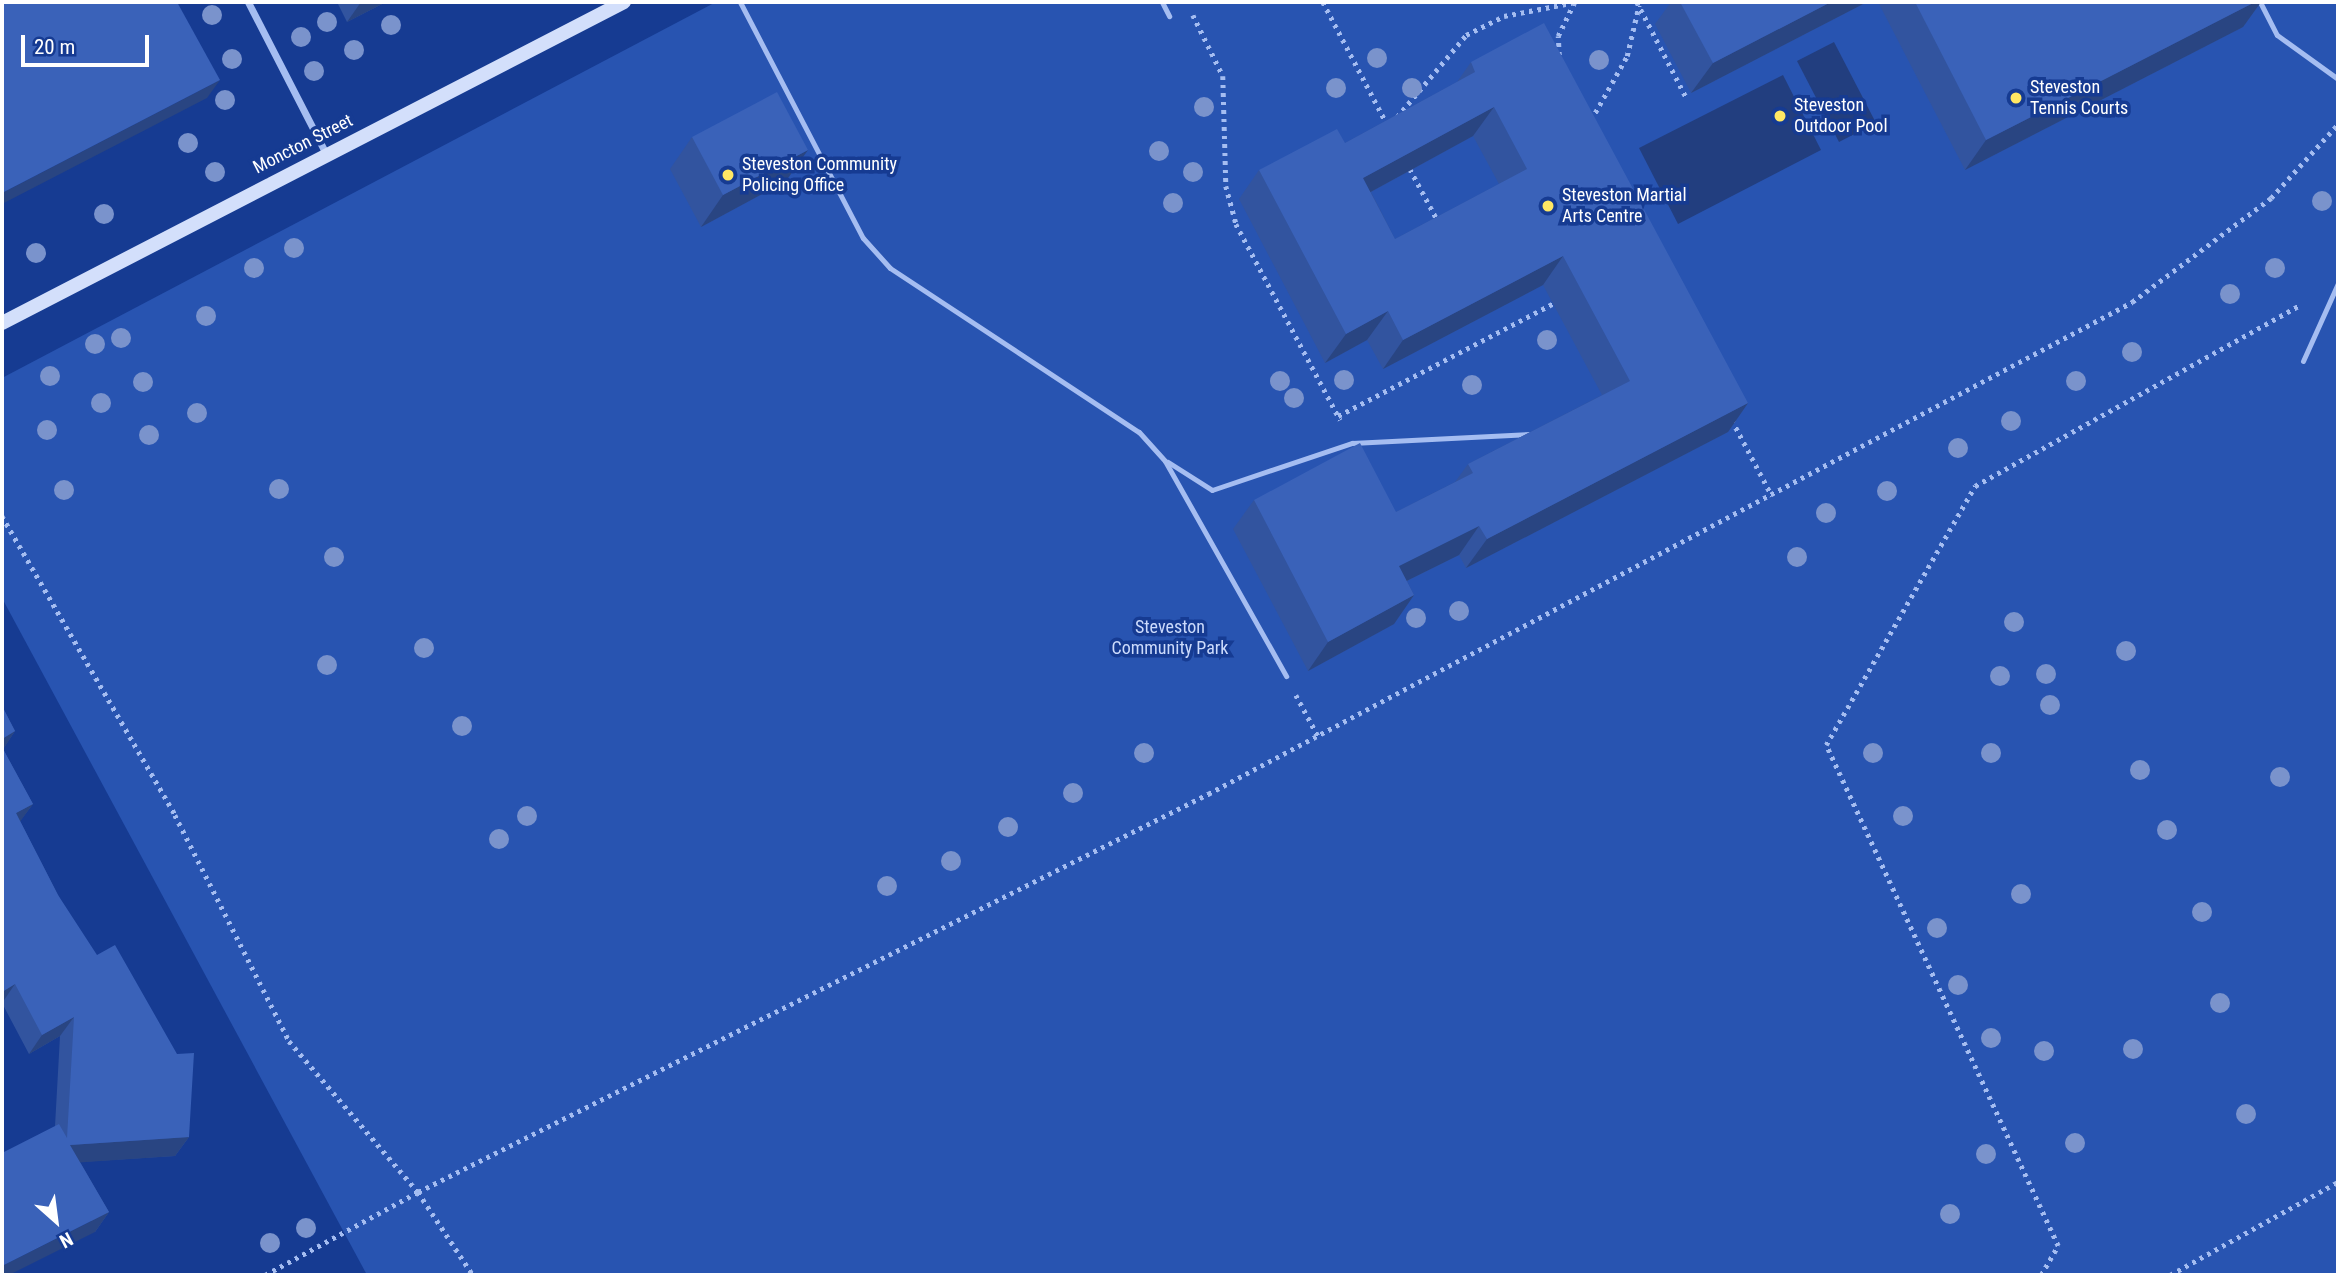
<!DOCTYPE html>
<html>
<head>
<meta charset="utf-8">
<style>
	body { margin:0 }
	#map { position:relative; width:2340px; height:1277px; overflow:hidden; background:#163b92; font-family:"Roboto Condensed",sans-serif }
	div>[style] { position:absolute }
	.green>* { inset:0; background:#2854b1 }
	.water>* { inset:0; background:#223e7f }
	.path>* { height:4.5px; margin-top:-2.25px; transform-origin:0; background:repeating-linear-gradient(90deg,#a5bdf1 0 3.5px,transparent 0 8.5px) }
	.lane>* { height:5px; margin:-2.5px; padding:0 2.5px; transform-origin:2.5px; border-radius:2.5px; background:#a5bdf1 }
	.street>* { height:7px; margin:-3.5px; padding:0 3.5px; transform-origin:3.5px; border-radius:3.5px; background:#a5bdf1 }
	.secondary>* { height:14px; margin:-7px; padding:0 7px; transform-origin:7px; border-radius:7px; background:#d3dffb }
	.trees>* { width:20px; height:20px; margin:-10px; border-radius:50%; background:#7a93cc }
	.wall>* { inset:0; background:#32549f }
	.shaded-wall>* { inset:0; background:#294582 }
	.building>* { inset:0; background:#3a62b9 }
	.dots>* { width:19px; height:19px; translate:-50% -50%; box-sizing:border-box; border:4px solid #163b92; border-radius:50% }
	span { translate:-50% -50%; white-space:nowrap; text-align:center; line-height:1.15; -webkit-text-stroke:7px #163b92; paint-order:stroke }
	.poi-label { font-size:18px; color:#fff }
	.left { translate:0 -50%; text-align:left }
	.street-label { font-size:18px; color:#fff }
	.park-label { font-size:18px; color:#ccdbfc }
	.frame { position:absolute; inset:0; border:4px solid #fff; pointer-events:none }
	.north { position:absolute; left:21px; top:1186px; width:70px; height:70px; -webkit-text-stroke:5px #163b92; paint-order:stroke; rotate:152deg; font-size:19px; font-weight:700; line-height:28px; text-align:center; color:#fff }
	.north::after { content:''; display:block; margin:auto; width:24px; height:32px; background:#fff; clip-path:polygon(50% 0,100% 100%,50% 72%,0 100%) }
	.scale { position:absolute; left:21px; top:35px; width:128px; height:32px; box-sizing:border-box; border:4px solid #fff; border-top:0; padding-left:9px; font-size:21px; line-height:24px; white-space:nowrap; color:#fff; -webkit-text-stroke:5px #163b92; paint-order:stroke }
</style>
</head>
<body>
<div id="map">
	<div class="green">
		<div style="clip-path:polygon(716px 2px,2338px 2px,2338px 1275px,367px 1275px,2px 598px,2px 378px)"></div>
	</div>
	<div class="water">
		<div style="clip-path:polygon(1834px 42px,1876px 123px,1839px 142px,1797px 61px)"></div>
		<div style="clip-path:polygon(1783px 75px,1821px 150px,1678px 224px,1639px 148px)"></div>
	</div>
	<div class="path">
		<div style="left:1323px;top:2px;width:138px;rotate:62.3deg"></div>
		<div style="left:1637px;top:2px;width:107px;rotate:62.7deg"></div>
		<div style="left:1193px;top:15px;width:68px;rotate:63.8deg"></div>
		<div style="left:1223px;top:76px;width:110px;rotate:88.4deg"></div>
		<div style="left:1226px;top:186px;width:39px;rotate:75deg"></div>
		<div style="left:1236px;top:224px;width:222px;rotate:62deg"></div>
		<div style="left:1559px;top:55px;width:19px;rotate:-93deg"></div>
		<div style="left:1558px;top:36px;width:37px;rotate:-64deg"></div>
		<div style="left:1397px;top:117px;width:107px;rotate:-49.9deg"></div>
		<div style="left:1466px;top:35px;width:42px;rotate:-26.6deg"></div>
		<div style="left:1504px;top:16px;width:73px;rotate:-11deg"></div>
		<div style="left:1591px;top:120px;width:73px;rotate:-60.6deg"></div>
		<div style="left:1627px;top:56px;width:52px;rotate:-76.8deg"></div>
		<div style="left:1410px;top:169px;width:59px;rotate:61.7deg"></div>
		<div style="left:1338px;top:416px;width:248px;rotate:-27.6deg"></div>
		<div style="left:1732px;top:420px;width:86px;rotate:62.2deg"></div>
		<div style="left:2px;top:516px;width:345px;rotate:59.9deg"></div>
		<div style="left:175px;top:815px;width:253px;rotate:63.2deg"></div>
		<div style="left:289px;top:1041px;width:199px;rotate:49.5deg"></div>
		<div style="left:418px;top:1192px;width:100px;rotate:56.5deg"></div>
		<div style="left:1296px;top:695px;width:47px;rotate:61.8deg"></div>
		<div style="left:265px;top:1275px;width:174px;rotate:-28.5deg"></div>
		<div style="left:418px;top:1192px;width:885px;rotate:-26.74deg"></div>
		<div style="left:1208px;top:794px;width:1047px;rotate:-28.03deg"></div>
		<div style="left:2132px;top:302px;width:174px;rotate:-36.8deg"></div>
		<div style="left:2271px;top:198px;width:100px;rotate:-47.8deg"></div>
		<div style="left:2041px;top:1275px;width:34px;rotate:-60deg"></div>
		<div style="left:2058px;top:1246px;width:552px;rotate:-114.85deg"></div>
		<div style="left:1826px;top:745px;width:299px;rotate:-60.1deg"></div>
		<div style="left:1975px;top:486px;width:372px;rotate:-29.1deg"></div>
		<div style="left:2170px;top:1275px;width:192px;rotate:-29deg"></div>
	</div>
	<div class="lane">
		<div style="left:740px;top:2px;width:266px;rotate:62.5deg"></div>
		<div style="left:863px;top:238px;width:40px;rotate:48deg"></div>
		<div style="left:890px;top:268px;width:298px;rotate:33.4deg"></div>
		<div style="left:1139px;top:432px;width:39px;rotate:48deg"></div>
		<div style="left:1165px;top:461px;width:247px;rotate:60.6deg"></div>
		<div style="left:1162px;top:2px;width:16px;rotate:63deg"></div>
		<div style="left:2260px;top:2px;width:37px;rotate:63deg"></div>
		<div style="left:2277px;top:35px;width:75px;rotate:35.8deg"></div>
		<div style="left:2303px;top:361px;width:85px;rotate:-65.8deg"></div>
		<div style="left:1168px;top:462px;width:52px;rotate:32.5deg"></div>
		<div style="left:1212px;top:490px;width:148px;rotate:-18.6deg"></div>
		<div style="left:1352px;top:443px;width:179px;rotate:-2.9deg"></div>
	</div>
	<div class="street">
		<div style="left:248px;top:2px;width:171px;rotate:62.8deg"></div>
	</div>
	<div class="secondary">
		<div style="left:2px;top:323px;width:700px;rotate:-27.3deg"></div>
	</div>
	<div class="trees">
		<div style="left:212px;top:15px"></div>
		<div style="left:327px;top:22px"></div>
		<div style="left:391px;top:25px"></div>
		<div style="left:301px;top:37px"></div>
		<div style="left:354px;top:50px"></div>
		<div style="left:1377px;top:58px"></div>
		<div style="left:232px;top:59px"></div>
		<div style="left:1599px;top:60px"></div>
		<div style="left:314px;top:71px"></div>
		<div style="left:1336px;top:88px"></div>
		<div style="left:1412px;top:88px"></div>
		<div style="left:225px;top:100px"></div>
		<div style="left:1204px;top:107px"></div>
		<div style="left:188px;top:143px"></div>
		<div style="left:1159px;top:151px"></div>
		<div style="left:215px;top:172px"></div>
		<div style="left:1193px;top:172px"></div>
		<div style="left:2322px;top:201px"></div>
		<div style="left:1173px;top:203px"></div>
		<div style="left:104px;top:214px"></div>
		<div style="left:294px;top:248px"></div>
		<div style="left:36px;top:253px"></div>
		<div style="left:254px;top:268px"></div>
		<div style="left:2275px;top:268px"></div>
		<div style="left:2230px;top:294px"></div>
		<div style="left:206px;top:316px"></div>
		<div style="left:121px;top:338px"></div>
		<div style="left:1547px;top:340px"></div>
		<div style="left:95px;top:344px"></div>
		<div style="left:2132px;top:352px"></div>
		<div style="left:50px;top:376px"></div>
		<div style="left:1344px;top:380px"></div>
		<div style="left:1280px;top:381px"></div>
		<div style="left:2076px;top:381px"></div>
		<div style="left:143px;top:382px"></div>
		<div style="left:1472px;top:385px"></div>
		<div style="left:1294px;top:398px"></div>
		<div style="left:101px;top:403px"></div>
		<div style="left:197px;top:413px"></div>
		<div style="left:2011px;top:421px"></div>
		<div style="left:47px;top:430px"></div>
		<div style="left:149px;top:435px"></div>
		<div style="left:1958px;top:448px"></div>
		<div style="left:279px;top:489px"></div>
		<div style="left:64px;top:490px"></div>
		<div style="left:1887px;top:491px"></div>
		<div style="left:1826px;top:513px"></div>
		<div style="left:334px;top:557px"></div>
		<div style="left:1797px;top:557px"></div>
		<div style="left:1459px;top:611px"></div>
		<div style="left:1416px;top:618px"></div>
		<div style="left:2014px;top:622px"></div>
		<div style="left:424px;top:648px"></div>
		<div style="left:2126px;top:651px"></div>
		<div style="left:327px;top:665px"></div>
		<div style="left:2046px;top:674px"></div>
		<div style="left:2000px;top:676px"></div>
		<div style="left:2050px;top:705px"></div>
		<div style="left:462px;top:726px"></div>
		<div style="left:1144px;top:753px"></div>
		<div style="left:1873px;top:753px"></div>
		<div style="left:1991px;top:753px"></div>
		<div style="left:2140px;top:770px"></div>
		<div style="left:2280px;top:777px"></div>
		<div style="left:1073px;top:793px"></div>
		<div style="left:527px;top:816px"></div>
		<div style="left:1903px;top:816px"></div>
		<div style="left:1008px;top:827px"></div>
		<div style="left:2167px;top:830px"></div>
		<div style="left:499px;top:839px"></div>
		<div style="left:951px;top:861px"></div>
		<div style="left:887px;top:886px"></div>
		<div style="left:2021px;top:894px"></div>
		<div style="left:2202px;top:912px"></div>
		<div style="left:1937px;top:928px"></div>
		<div style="left:1958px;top:985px"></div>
		<div style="left:2220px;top:1003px"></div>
		<div style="left:1991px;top:1038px"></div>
		<div style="left:2133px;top:1049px"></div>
		<div style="left:2044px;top:1051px"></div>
		<div style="left:2246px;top:1114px"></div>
		<div style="left:2075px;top:1143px"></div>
		<div style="left:1986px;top:1154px"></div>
		<div style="left:1950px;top:1214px"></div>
		<div style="left:306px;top:1228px"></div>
		<div style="left:270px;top:1243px"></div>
	</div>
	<div class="wall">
		<div style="clip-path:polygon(337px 2px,386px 2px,347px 22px)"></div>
		<div style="clip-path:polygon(1671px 2px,1867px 2px,1691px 93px,1655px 24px)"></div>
		<div style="clip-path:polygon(1878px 2px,2261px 2px,2243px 27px,1965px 170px)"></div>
		<div style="clip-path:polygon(evenodd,1471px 62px,1748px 403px,1728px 432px,1466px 568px,1459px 555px,1407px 581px,1414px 595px,1394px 624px,1308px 671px,1233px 529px,1254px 500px,1396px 512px,1455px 482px,1468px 464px,1602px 395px,1543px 285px,1383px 369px,1367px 340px,1325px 363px,1239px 199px,1259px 170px,1345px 143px,1457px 82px,1471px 62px,1473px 136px,1499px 184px,1395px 239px,1371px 192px,1473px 136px)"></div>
		<div style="clip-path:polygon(692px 137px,786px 181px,701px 227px,670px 169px)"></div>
		<div style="clip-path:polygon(2px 706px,15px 731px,3px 749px,33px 804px,20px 821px,58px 895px,189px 1137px,175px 1156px,80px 1162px,109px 1212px,95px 1232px,55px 1126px,60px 1036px,29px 1054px,2px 1003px)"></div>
	</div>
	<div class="shaded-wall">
		<div style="clip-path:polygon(361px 2px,386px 2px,347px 22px)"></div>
		<div style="clip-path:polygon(1831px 2px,1867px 2px,1691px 93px,1713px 63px)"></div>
		<div style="clip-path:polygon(2255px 2px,2261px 2px,2243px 27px,1965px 170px,1986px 140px)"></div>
		<div style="clip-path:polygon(220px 80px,207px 98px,2px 204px,2px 193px)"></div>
		<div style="clip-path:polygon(1494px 107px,1473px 136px,1343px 207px,1363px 178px)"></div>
		<div style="clip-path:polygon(808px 150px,786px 181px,701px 227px,723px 195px)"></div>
		<div style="clip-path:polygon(1563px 256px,1543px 285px,1383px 369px,1403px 340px)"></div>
		<div style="clip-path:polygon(1388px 311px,1367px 340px,1325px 363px,1346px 334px)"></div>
		<div style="clip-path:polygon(1748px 403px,1728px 432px,1466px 568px,1487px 539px)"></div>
		<div style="clip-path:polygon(1479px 526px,1459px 555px,1378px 595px,1399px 566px)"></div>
		<div style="clip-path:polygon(1414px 595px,1394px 624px,1308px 671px,1328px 642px)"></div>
		<div style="clip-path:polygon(15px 731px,2px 751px,2px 739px)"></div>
		<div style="clip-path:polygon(33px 804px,19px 823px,16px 813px)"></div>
		<div style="clip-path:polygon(15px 984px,2px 1003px,2px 992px)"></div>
		<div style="clip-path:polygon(74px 1017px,60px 1036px,29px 1054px,42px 1035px)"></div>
		<div style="clip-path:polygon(189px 1137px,175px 1156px,57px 1164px,70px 1145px)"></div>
		<div style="clip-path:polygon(109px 1212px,95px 1232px,9px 1275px,2px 1275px,2px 1266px)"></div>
	</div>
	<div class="building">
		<div style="clip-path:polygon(2px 2px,177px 2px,220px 80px,2px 193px)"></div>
		<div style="clip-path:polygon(1680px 2px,1831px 2px,1713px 63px)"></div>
		<div style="clip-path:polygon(1915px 2px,2255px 2px,1986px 140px)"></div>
		<div style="clip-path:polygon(evenodd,1544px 23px,1748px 403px,1487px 539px,1479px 526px,1399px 566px,1414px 595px,1328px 642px,1254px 500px,1360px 443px,1396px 512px,1473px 473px,1468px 464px,1630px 381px,1563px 256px,1403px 340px,1388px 311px,1346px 334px,1259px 170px,1337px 129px,1345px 143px,1475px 72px,1471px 62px,1544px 23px,1494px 107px,1527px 169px,1395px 239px,1363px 178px,1494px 107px)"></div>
		<div style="clip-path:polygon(777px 92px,808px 150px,723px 195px,692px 137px)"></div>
		<div style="clip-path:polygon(2px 706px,15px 731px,2px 739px)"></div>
		<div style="clip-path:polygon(2px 747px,33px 804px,16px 813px,58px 895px,97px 955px,115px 945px,177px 1054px,194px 1053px,189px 1137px,70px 1145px,109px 1212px,2px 1266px,2px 1153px,59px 1124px,67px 1138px,74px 1017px,42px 1035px,15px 984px,2px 992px)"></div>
	</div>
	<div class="dots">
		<div style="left:2016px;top:98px;background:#ffe764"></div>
		<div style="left:1780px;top:116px;background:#ffe764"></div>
		<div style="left:728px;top:175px;background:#ffe764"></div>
		<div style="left:1548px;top:206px;background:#ffe764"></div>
	</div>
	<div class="poi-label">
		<span class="left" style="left:2030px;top:98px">Steveston<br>Tennis Courts</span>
		<span class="left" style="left:1794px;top:116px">Steveston<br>Outdoor Pool</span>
		<span class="left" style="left:742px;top:175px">Steveston Community<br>Policing Office</span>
		<span class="left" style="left:1562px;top:206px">Steveston Martial<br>Arts Centre</span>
	</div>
	<div class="street-label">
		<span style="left:303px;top:144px;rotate:-27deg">Moncton Street</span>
	</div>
	<div class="park-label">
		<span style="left:1170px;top:638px">Steveston<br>Community Park</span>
	</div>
	<div class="frame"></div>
	<div class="north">N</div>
	<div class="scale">20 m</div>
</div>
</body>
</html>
